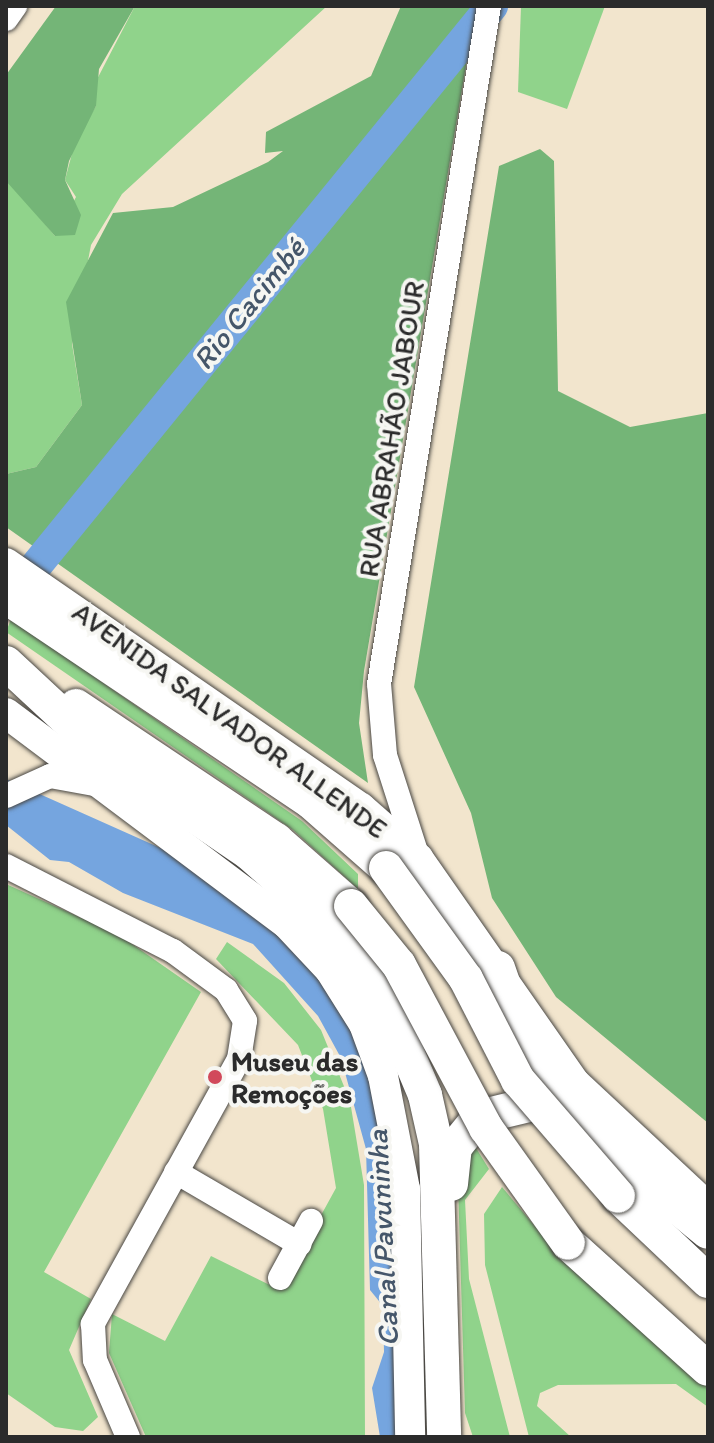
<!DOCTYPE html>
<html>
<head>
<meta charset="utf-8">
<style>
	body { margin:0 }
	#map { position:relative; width:714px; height:1443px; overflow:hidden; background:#f2e5cd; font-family:Itim,sans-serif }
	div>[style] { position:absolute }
	.green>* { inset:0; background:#90d38b }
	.forest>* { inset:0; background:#74b577 }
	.water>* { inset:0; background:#75a5df }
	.river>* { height:32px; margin:-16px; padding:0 16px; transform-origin:16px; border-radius:16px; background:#75a5df }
	.roads { filter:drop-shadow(0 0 2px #494743) drop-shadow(0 0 2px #494743) }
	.minor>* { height:24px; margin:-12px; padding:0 12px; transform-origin:12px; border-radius:12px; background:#fff }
	.major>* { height:30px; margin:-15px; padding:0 15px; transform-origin:15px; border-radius:15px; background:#fff }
	.highway>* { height:34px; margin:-17px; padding:0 17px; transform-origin:17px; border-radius:17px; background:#fff }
	.bridges { filter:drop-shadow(0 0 2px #494743) drop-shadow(0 0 2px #494743) }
	.highway-bridge>* { height:34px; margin:-17px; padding:0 17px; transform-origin:17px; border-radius:17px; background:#fff }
	.dots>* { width:22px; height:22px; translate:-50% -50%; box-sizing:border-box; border:4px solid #f6f6f2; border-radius:50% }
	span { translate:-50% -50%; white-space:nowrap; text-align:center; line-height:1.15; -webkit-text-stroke:8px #f6f6f2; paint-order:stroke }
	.street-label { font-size:28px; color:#2b2b2b }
	.poi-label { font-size:28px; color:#2b2b2b; font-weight:700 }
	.left { translate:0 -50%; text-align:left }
	.water-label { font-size:30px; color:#45566a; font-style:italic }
	.frame { position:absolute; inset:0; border:8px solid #2b2b2b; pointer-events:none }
</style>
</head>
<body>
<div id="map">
	<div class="green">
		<div style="clip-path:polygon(135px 6px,327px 6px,122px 194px,91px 245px,72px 344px,82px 405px,36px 467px,6px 474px,6px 178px,55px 236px,76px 197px,65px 180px,75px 142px,96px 106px,93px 87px)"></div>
		<div style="clip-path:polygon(521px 6px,605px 6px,567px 109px,518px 92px)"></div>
		<div style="clip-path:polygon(11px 619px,302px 821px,358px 874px,358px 889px,293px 830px,6px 632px)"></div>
		<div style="clip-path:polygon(6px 884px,119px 935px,201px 992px,44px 1272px,91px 1299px,69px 1350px,98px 1417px,83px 1431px,55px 1427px,6px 1393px)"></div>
		<div style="clip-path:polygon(227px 942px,284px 983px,321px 1030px,350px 1101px,364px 1185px,365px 1437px,146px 1437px,109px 1353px,112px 1314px,165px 1341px,211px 1256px,280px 1290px,336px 1188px,323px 1109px,298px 1045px,216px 959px)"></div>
		<div style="clip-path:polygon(471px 1140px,489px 1169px,465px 1200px,469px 1279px,510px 1437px,473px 1437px,465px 1413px,458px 1184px)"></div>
		<div style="clip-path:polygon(502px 1187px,565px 1262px,708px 1381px,708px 1407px,676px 1384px,558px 1385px,540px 1393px,537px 1406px,571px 1437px,529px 1437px,485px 1265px,484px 1214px)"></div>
	</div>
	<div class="forest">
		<div style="clip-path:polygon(56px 6px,135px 6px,99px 69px,96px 106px,69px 161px,65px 180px,81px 215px,75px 235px,55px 236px,6px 181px,6px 75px)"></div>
		<div style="clip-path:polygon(401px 6px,476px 6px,364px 671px,359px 723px,368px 783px,6px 527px,6px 474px,36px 467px,82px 405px,66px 302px,113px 213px,173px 207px,268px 162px,283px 151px,265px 153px,266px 132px,371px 76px)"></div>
		<div style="clip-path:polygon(540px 149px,554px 161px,558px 391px,630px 427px,708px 413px,708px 1123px,556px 997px,492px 898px,471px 813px,414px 687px,499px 166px)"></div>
	</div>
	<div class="water">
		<div style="clip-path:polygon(6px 779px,165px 850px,286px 928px,342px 992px,395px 1139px,398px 1437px,380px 1437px,372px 1388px,384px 1352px,383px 1306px,370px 1290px,366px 1149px,341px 1058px,318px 1016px,253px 944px,123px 893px,69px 862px,50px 860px,6px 825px)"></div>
	</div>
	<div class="river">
		<div style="left:9px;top:599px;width:765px;rotate:-50.84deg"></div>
	</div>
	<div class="roads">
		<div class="minor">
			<div style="left:6px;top:19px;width:16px;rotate:-55deg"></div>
			<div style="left:6px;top:796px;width:48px;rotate:-24.4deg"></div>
			<div style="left:50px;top:776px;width:46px;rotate:10.1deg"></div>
			<div style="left:418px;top:858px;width:108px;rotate:-107.8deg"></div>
			<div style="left:385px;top:755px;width:71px;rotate:-94.8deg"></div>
			<div style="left:379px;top:684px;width:687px;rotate:-80.78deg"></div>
			<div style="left:6px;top:866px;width:187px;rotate:27deg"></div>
			<div style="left:173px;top:951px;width:66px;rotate:36.3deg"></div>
			<div style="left:226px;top:990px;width:36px;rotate:58deg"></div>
			<div style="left:245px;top:1021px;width:38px;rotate:99deg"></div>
			<div style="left:239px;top:1059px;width:303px;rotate:118.9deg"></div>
			<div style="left:93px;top:1324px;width:36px;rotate:87deg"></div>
			<div style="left:95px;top:1360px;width:84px;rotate:66.8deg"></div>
			<div style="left:176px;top:1172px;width:143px;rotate:30.3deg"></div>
			<div style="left:280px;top:1278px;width:65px;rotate:-61.5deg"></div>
		</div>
		<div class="major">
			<div style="left:6px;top:563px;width:431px;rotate:34.6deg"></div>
			<div style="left:361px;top:808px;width:76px;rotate:41.3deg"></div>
			<div style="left:418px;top:858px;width:274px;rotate:55.1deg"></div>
			<div style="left:575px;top:1083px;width:182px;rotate:43deg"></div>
			<div style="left:6px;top:713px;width:351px;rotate:36.9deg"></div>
			<div style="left:287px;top:924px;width:63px;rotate:46.9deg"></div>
			<div style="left:330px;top:970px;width:64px;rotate:57.8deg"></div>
			<div style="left:364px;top:1024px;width:55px;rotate:69.9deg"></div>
			<div style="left:383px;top:1076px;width:115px;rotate:79deg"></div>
			<div style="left:405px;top:1189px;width:248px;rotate:88.8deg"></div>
		</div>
		<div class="highway">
			<div style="left:6px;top:597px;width:367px;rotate:33.9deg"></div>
			<div style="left:311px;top:802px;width:100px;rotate:41.3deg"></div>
			<div style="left:6px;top:663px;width:135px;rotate:42.9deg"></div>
			<div style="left:105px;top:755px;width:174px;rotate:34.2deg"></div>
			<div style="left:249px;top:853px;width:98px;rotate:41.3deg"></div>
			<div style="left:323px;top:918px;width:105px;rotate:53.1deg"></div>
			<div style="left:386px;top:1002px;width:101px;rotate:67.2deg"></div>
			<div style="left:425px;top:1095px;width:50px;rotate:77.3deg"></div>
			<div style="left:436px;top:1144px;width:293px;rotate:88.4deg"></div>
			<div style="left:76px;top:706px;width:241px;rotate:33.8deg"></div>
			<div style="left:276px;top:840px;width:100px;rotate:41.3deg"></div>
			<div style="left:498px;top:968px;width:61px;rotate:71deg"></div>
			<div style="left:518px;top:1026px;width:65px;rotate:58.3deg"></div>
			<div style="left:552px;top:1081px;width:132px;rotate:47.1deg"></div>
			<div style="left:642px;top:1178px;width:85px;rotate:39.3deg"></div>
			<div style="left:451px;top:1184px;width:37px;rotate:-84deg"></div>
			<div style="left:455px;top:1147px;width:38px;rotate:-51deg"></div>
			<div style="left:479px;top:1117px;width:60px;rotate:-13.6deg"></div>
			<div style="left:537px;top:1103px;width:25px;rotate:23deg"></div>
			<div style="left:618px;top:1196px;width:124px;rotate:43.4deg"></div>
			<div style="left:568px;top:1243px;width:188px;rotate:42deg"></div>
		</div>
	</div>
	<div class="bridges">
		<div class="highway-bridge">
			<div style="left:386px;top:868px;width:137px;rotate:54.2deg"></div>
			<div style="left:466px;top:979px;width:114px;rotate:62.8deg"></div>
			<div style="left:518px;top:1080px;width:153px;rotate:49.2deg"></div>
			<div style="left:351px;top:906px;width:76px;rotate:50.9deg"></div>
			<div style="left:399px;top:965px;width:185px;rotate:61.9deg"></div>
			<div style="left:486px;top:1128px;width:141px;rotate:54.5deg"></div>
		</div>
	</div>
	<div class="dots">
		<div style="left:215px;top:1077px;background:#d1495b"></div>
	</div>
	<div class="street-label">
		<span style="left:391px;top:429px;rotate:-81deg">RUA ABRAHÃO JABOUR</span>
		<span style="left:230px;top:720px;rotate:36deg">AVENIDA SALVADOR ALLENDE</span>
	</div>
	<div class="poi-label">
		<span class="left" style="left:231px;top:1077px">Museu das<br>Remoções</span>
	</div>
	<div class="water-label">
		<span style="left:249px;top:304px;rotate:-51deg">Rio Cacimbé</span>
		<span style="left:383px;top:1238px;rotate:-93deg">Canal Pavuninha</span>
	</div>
	<div class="frame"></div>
</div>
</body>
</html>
